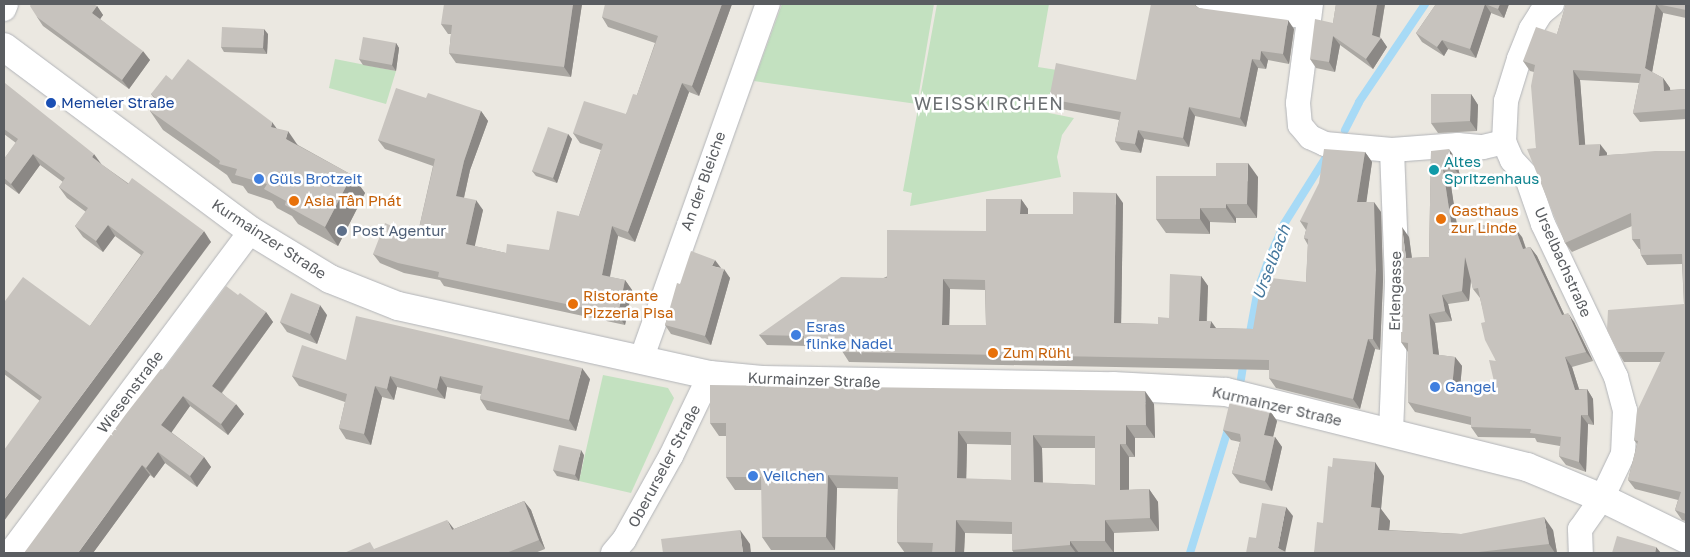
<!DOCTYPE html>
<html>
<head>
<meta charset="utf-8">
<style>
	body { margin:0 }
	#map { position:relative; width:1690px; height:557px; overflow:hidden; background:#ebe8e1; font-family:"Golos Text",sans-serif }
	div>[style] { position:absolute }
	.green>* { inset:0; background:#c3e1c0 }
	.stream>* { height:8px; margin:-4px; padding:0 4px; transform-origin:4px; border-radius:4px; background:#a7daf6 }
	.roads { filter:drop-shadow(0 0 1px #b2b4b8) drop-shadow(0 0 1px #b2b4b8) }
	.street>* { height:24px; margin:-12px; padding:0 12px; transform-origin:12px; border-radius:12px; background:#fff }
	.secondary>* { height:28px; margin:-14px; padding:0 14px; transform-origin:14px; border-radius:14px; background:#fff }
	.wall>* { inset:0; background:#aba8a3 }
	.shaded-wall>* { inset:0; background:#8b8885 }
	.building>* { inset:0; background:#c7c3be }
	.dots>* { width:14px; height:14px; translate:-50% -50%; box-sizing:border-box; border:2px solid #fff; border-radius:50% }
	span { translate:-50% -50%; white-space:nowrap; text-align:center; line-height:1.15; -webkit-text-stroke:5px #fff; paint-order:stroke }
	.transit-label { font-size:15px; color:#164399 }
	.left { translate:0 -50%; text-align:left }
	.culture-label { font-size:15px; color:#0d838f }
	.shop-label { font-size:15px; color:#366cbe }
	.street-label { font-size:15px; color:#5a5d61 }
	.food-label { font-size:15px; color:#c56008 }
	.service-label { font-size:15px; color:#4e5e75 }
	.water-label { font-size:16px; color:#44779d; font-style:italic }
	.quarter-label { font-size:18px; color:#6b6f72; letter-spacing:1px }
	.frame { position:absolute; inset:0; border:5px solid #5a5d61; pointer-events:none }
</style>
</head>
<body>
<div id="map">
	<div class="green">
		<div style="clip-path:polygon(782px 4px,934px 4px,917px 104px,754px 81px)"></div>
		<div style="clip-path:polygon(937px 4px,1049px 4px,1038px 67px,1057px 70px,1049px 113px,1074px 118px,1062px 135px,1057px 157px,1061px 177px,910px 206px,912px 193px,903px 191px)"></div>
		<div style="clip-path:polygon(335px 59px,396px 71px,386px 104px,329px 88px)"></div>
		<div style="clip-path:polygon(603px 375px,668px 388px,674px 398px,631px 493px,579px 481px)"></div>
	</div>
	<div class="stream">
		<div style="left:1345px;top:130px;width:31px;rotate:-63deg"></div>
		<div style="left:1359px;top:102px;width:118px;rotate:-56deg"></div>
		<div style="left:1249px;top:338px;width:50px;rotate:-79.6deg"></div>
		<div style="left:1258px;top:289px;width:35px;rotate:-70deg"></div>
		<div style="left:1270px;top:256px;width:35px;rotate:-66deg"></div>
		<div style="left:1284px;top:224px;width:79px;rotate:-57.9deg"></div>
		<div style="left:1241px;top:379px;width:18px;rotate:-81deg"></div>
		<div style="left:1190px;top:553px;width:133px;rotate:-72.9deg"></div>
	</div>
	<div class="roads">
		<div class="street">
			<div style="left:1208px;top:4px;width:102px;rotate:7.3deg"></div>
			<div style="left:1311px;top:4px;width:100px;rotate:97.5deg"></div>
			<div style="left:1298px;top:103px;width:22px;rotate:85deg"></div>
			<div style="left:1300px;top:125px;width:16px;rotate:50deg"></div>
			<div style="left:1310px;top:137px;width:17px;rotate:25deg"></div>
			<div style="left:1325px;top:144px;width:67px;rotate:5.1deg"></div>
			<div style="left:1392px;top:150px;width:66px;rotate:-4.3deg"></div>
			<div style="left:1458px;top:145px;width:25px;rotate:5deg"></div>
			<div style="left:1483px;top:147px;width:22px;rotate:-13deg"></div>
			<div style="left:1552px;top:4px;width:14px;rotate:141deg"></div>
			<div style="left:1541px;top:13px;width:19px;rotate:122deg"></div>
			<div style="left:1531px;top:29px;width:32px;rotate:112deg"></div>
			<div style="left:1519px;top:59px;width:44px;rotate:107.2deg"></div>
			<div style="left:1506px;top:101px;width:41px;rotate:92.8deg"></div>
			<div style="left:1504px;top:142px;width:20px;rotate:66deg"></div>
			<div style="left:1512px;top:160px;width:21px;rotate:47deg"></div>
			<div style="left:1526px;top:175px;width:52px;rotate:70.9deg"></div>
			<div style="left:1543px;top:224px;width:170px;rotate:64.5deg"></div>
			<div style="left:1616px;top:377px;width:34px;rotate:75deg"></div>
			<div style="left:1625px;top:410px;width:44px;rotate:92.6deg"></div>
			<div style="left:1623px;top:454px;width:49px;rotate:115.5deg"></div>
			<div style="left:1602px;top:498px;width:38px;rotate:125deg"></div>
			<div style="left:1580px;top:529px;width:24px;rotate:88deg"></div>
			<div style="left:4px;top:9px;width:5px;rotate:-68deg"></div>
			<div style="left:641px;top:360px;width:378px;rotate:-70.4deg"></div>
			<div style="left:1391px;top:432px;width:152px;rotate:-87.7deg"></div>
			<div style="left:1397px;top:280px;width:130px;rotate:-92.2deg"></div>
			<div style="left:10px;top:553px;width:402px;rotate:-53.2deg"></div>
			<div style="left:613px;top:553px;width:17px;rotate:-50deg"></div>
			<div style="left:624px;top:540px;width:96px;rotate:-60.8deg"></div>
			<div style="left:671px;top:456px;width:90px;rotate:-64.3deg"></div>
		</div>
		<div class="secondary">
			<div style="left:4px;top:47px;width:308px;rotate:36.7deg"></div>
			<div style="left:251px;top:231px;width:92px;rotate:31.3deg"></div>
			<div style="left:330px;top:279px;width:73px;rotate:21.7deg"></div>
			<div style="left:398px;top:306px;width:320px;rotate:12.5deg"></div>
			<div style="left:710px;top:375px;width:52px;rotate:5.5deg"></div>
			<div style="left:762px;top:380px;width:351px;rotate:1deg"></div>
			<div style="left:1113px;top:386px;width:113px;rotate:3deg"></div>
			<div style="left:1226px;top:392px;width:310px;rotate:14deg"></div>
			<div style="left:1527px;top:467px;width:81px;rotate:22.5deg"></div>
			<div style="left:1602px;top:498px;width:93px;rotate:26deg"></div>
		</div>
	</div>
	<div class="wall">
		<div style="clip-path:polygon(582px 4px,571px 77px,456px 63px,449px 53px,451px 34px,448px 34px,441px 24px)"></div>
		<div style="clip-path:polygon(732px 4px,699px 96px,689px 92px,635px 242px,618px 236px,610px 277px,625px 280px,632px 290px,625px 325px,444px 286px,440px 280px,404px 273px,380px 263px,373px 254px,417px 237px,433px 166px,385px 149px,378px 140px,426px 98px,481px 111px,488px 121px,470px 170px,464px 198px,483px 210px,474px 246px,506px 253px,549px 250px,579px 216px,601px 150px,580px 143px,573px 133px,626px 114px,637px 95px,655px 43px,608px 27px,602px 17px)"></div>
		<div style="clip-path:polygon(1336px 4px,1385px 4px,1380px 37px,1387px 47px,1373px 69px,1340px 45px,1335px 72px,1316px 68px,1310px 59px,1333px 23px)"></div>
		<div style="clip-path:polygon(1436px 4px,1509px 4px,1504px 18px,1491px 13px,1476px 58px,1448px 49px,1444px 56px,1422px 42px,1416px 33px)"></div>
		<div style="clip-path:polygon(1566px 4px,1686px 4px,1686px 18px,1663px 13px,1652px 72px,1663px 78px,1670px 88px,1670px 90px,1686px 89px,1686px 119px,1640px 122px,1633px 113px,1639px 83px,1580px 80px,1585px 145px,1607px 153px,1607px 155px,1686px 151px,1686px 521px,1682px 520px,1675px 510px,1678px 500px,1635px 489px,1628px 480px,1637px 444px,1634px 440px,1661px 362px,1624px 362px,1618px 352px,1684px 304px,1682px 264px,1647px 265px,1641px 255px,1640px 249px,1639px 249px,1632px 239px,1632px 226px,1572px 252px,1565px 243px,1536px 148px,1534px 72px,1530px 71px,1523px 61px,1557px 34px)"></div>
		<div style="clip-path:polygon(1195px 5px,1199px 8px,1294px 29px,1289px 64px,1268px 60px,1266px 69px,1258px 68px,1246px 127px,1195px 116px,1189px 147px,1144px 139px,1141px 153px,1121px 150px,1115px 141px,1119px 120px,1056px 108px,1049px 99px,1136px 80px)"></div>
		<div style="clip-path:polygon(97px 6px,103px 15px,100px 19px,150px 60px,129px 89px,43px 26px,37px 17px)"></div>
		<div style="clip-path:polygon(268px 34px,267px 54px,224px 52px,221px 47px)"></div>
		<div style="clip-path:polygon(396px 43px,399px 48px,396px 71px,363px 65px,359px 59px)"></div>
		<div style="clip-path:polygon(172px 80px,276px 129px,298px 145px,352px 175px,365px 193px,338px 246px,298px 224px,292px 216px,277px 208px,272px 201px,248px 193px,243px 186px,232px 183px,227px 175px,163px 130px,150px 111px,157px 102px,151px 94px)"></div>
		<div style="clip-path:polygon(4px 85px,101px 164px,211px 242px,40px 401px,4px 374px,4px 300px,5px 301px,90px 326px,141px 255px,115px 236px,103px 252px,83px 237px,75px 226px,86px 212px,67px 198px,59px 187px,63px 182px,40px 165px,19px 194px,4px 183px,4px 159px,16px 143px,4px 134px)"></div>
		<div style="clip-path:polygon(1471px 94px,1478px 105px,1477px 131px,1438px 133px,1431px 123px)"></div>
		<div style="clip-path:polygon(568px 134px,572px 139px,557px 183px,536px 176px,532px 171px)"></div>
		<div style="clip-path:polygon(evenodd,1431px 151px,1456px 159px,1460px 176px,1450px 179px,1458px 233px,1484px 225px,1491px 236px,1522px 237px,1526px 248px,1530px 247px,1537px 256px,1564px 314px,1574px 322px,1593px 361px,1572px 367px,1579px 389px,1587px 389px,1593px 399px,1594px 425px,1588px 424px,1586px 472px,1566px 465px,1559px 456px,1560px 446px,1537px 442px,1535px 438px,1478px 437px,1471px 427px,1471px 425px,1415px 412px,1408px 402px,1408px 352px,1401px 342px,1409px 237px,1412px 258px,1429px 257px,1431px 151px,1471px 280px,1473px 289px,1480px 298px,1496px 361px,1496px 390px,1460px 389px,1462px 366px,1455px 357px,1439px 355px,1435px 323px,1452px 321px,1448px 304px,1469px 301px,1471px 280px)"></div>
		<div style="clip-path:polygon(evenodd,1365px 152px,1372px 162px,1366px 202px,1381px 212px,1383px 280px,1380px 350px,1375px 349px,1360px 409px,1276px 388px,1269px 378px,1269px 370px,849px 362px,842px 351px,811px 351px,808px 346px,767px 345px,759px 335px,986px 231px,1021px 199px,1028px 209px,1028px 214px,1073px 214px,1123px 203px,1121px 323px,1158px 324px,1169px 318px,1201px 276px,1208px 286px,1207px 321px,1216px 328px,1253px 329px,1306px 282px,1308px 245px,1304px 238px,1306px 230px,1300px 221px,1365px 152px,950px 289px,985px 290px,986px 325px,949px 325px,950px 289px)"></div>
		<div style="clip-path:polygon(1258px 177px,1257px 218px,1236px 218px,1236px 223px,1210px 222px,1210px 234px,1166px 233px,1156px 219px)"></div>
		<div style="clip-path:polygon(720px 268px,730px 278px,711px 345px,671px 334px,665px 325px,680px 284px)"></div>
		<div style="clip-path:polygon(238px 295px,266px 312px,273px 322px,222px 393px,244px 414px,228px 435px,190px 406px,171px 432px,204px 457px,211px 467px,197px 487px,165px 463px,154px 478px,150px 475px,93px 553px,163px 370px)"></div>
		<div style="clip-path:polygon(327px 315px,317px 344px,287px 332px,280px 322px)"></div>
		<div style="clip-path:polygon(346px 360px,590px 379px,576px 431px,487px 410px,480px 399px,481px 394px,447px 387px,445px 399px,397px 387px,394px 400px,382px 397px,371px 445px,346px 439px,339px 428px,345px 402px,299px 386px,292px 376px)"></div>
		<div style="clip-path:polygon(evenodd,1154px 404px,1155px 438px,1135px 438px,1135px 457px,1129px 457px,1129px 490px,1149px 489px,1158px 502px,1159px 531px,1114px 533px,1114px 553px,1014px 553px,1012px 550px,1012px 534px,965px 533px,964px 553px,905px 553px,897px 542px,898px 489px,837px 488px,835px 550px,771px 550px,762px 537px,762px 490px,735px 490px,726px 477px,726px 436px,719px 436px,710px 423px,1154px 404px,967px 444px,1011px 445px,1011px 480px,966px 479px,967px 444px,1154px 404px,1042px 448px,1095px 448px,1095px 485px,1043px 483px,1042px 448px)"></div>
		<div style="clip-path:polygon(1270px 411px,1277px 421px,1273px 437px,1275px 437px,1282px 447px,1272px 491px,1240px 483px,1232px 473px,1240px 442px,1231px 440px,1223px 430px)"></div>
		<div style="clip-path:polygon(584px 455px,579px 481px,557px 476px,553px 470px)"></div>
		<div style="clip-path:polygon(1384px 476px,1381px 509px,1390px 521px,1389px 530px,1461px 534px,1553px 530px,1557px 553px,1314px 553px,1323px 523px)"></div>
		<div style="clip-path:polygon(524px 501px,531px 510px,545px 549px,535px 553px,344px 553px,375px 549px,454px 529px)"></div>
	</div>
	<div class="shaded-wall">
		<div style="clip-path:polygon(573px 4px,582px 4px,571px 77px,564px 67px)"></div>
		<div style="clip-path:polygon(722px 4px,732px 4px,699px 96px,692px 86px)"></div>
		<div style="clip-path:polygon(1377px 4px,1385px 4px,1379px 40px,1381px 38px,1387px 47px,1373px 69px,1366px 59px,1372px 35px)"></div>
		<div style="clip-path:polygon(1485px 4px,1491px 13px,1476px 58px,1470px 49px)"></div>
		<div style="clip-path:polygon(1500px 4px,1509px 4px,1504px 18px,1498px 9px)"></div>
		<div style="clip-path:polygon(1656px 4px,1663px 13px,1651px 78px,1645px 68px)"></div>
		<div style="clip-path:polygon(97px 6px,103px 15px,98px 22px,92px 13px)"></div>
		<div style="clip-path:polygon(1288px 20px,1294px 29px,1289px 64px,1283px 54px)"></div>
		<div style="clip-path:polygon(264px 29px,268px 34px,267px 54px,263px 48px)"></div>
		<div style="clip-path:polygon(1333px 36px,1340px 45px,1335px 72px,1329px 62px)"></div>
		<div style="clip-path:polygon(1442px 40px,1448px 49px,1444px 56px,1437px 47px)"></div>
		<div style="clip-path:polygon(396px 43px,399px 48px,396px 71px,392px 65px)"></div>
		<div style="clip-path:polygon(143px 51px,150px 60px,129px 89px,122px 80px)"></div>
		<div style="clip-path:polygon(1261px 51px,1268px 60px,1266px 69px,1260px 60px)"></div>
		<div style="clip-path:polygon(1252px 59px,1258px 68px,1246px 127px,1240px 118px)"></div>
		<div style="clip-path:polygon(1573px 70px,1580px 80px,1586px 155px,1579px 145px)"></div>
		<div style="clip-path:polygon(1663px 78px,1670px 88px,1671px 100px,1664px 91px)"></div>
		<div style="clip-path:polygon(682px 83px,689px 92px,635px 242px,628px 232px)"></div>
		<div style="clip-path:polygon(1471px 94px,1478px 105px,1477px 131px,1470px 121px)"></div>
		<div style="clip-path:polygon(1189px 107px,1195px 116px,1189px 147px,1183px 138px)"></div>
		<div style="clip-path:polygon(481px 111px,488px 121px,470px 170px,462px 206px,456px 196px,464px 161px)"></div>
		<div style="clip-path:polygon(272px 122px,285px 140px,271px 127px)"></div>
		<div style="clip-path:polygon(1138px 130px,1144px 139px,1141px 153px,1135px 144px)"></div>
		<div style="clip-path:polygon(288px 131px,301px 150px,286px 139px)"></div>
		<div style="clip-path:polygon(568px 134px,572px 139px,557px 183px,553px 178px)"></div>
		<div style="clip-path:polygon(1600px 144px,1607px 153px,1606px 165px,1599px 156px)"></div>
		<div style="clip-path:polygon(1449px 149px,1456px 159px,1460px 176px,1453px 167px)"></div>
		<div style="clip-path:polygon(1365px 152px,1372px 162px,1365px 212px,1357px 202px)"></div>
		<div style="clip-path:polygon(33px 154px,40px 165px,19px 194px,11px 184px)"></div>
		<div style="clip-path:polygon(94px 154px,102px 165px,92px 157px)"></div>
		<div style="clip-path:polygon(1248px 163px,1258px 177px,1257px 218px,1247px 204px)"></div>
		<div style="clip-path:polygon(1443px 169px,1450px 179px,1460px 245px,1453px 235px)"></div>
		<div style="clip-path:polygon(352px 175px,365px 193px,338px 246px,325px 227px)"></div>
		<div style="clip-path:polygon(1116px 193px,1123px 203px,1121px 333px,1114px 323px)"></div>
		<div style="clip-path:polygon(1021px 199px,1028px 209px,1028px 224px,1020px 214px)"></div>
		<div style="clip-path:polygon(476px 200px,483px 210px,473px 254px,466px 244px)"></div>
		<div style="clip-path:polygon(1374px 202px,1381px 212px,1383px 280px,1380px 350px,1373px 339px)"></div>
		<div style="clip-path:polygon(1226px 204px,1236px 218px,1236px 223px,1226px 208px)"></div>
		<div style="clip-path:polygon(1200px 208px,1210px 222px,1210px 234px,1200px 219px)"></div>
		<div style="clip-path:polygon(108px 225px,115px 236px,103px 252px,96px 241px)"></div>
		<div style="clip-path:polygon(1484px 225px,1491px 234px,1495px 246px,1488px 236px)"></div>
		<div style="clip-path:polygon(612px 226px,618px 236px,608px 285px,602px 275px)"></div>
		<div style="clip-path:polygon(1402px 227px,1409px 237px,1413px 267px,1406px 258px)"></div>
		<div style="clip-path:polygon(1515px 228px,1522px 237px,1529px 259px,1523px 249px)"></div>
		<div style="clip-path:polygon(204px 231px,211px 242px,4px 521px,4px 500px)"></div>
		<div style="clip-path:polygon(1530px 247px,1537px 256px,1569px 325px,1562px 315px)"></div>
		<div style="clip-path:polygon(1465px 257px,1472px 267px,1469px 301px,1462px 291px)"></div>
		<div style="clip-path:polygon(715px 260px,721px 268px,712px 266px)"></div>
		<div style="clip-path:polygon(724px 269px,730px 278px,711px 345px,705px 336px)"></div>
		<div style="clip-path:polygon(1201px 276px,1208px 286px,1206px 331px,1199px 321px)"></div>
		<div style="clip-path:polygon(943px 279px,950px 289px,949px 335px,942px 325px)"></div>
		<div style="clip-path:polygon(625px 280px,632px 290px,625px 325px,618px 315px)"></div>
		<div style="clip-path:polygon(1442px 295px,1448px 304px,1452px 321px,1445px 311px)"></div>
		<div style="clip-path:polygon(320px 305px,327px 315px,317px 344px,310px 334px)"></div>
		<div style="clip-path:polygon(266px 312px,273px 322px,219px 396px,212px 386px)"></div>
		<div style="clip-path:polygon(1568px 313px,1574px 322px,1593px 361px,1586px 352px)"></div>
		<div style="clip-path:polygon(1429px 314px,1435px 323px,1440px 364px,1433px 354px)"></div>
		<div style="clip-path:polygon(1211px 321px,1218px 331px,1210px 328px)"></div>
		<div style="clip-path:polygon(1368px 339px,1375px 349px,1360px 409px,1353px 399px)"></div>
		<div style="clip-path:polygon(1455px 357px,1462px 366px,1459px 398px,1452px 388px)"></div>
		<div style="clip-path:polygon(1565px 357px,1572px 367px,1582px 399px,1575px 390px)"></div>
		<div style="clip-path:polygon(582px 368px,590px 379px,576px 431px,569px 420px)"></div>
		<div style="clip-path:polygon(390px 376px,397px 387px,394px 400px,387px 389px)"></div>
		<div style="clip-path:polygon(440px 376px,447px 387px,445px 399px,437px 389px)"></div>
		<div style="clip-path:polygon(375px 386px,382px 397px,371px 445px,364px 434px)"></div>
		<div style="clip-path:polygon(1587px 389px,1593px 399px,1594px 425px,1588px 415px)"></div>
		<div style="clip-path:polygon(1145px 391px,1154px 404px,1155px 438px,1146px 425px)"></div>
		<div style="clip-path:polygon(183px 396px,190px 406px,169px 436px,161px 425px)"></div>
		<div style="clip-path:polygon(236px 404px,244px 414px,228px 435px,221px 424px)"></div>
		<div style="clip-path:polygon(1270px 411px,1277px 421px,1271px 445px,1264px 435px)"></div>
		<div style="clip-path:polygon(1581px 415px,1588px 424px,1586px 472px,1579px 462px)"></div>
		<div style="clip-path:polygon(1126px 425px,1135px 438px,1135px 457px,1126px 444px)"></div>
		<div style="clip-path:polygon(958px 431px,967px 444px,966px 491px,957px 478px)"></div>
		<div style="clip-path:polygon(1033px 435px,1042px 448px,1043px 495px,1034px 482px)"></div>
		<div style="clip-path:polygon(1275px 437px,1282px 447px,1272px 491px,1265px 481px)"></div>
		<div style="clip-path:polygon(1120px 444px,1129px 457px,1129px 503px,1120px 490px)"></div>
		<div style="clip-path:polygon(581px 450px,584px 455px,579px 481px,575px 475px)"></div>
		<div style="clip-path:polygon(158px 452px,165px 463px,154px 478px,146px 468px)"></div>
		<div style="clip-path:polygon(204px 457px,211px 467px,197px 487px,190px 476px)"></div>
		<div style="clip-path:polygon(1375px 462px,1384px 476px,1381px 509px,1390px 521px,1388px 543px,1378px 530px,1371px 507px)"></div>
		<div style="clip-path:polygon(142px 465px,150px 475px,93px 553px,78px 553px)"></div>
		<div style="clip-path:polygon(828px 475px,837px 488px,835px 550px,826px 537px)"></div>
		<div style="clip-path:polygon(1149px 489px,1158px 502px,1159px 531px,1150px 518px)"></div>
		<div style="clip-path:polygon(524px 501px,531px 510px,545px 549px,539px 540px)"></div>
		<div style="clip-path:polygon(1286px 507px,1293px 516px,1285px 553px,1278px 548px)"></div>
		<div style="clip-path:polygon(1544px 517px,1553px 530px,1557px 553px,1555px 553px,1549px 544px)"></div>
		<div style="clip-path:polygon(447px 520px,454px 529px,452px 530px)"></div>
		<div style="clip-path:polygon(956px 520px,965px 533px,964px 553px,955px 553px)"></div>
		<div style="clip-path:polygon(1105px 520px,1114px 533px,1114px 553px,1105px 541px)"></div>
		<div style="clip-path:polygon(740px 530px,750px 544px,751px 553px,743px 553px)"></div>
		<div style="clip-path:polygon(1070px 541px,1079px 553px,1076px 553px,1070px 545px)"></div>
		<div style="clip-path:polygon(1656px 547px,1661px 553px,1655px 553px)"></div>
	</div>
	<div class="building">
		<div style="clip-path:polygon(31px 4px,93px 4px,97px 6px,92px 13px,143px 51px,122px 80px,37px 17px,30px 6px)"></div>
		<div style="clip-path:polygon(444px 4px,573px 4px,564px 67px,449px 53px,452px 25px,441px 24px)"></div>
		<div style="clip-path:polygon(605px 4px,722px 4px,692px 86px,682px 83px,628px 232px,612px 226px,602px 275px,625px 280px,618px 315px,438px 277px,439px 272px,398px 263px,373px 254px,385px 223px,417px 237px,435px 159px,378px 140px,396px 88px,426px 98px,428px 93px,481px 111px,464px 161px,456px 196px,476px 200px,466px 244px,506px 253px,507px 244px,549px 250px,557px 211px,579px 216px,603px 144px,573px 133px,584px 101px,626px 114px,633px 94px,637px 95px,658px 36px,602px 17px)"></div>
		<div style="clip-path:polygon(1151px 4px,1193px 4px,1199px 8px,1288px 20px,1283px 54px,1261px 51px,1260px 60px,1252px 59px,1240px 118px,1189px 107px,1183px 138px,1138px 130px,1135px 144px,1115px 141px,1121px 112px,1049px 99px,1056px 63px,1136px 80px)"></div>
		<div style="clip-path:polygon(1336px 4px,1377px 4px,1372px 35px,1381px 38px,1366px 59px,1333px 36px,1329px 62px,1310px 59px,1315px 19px,1333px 23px)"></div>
		<div style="clip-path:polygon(1436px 4px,1500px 4px,1498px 9px,1485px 4px,1470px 49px,1442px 40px,1437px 47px,1416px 33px)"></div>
		<div style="clip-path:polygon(1566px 4px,1656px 4px,1645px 68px,1663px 78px,1664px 91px,1686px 89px,1686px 109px,1633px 113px,1641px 74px,1573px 70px,1579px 145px,1600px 144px,1599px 156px,1655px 151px,1686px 151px,1686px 514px,1675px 510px,1681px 492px,1628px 480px,1638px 441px,1634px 440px,1637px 411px,1665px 352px,1618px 352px,1607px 330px,1608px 310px,1684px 304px,1682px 254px,1641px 255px,1640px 239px,1632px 239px,1631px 213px,1565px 243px,1527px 149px,1536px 148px,1531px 86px,1535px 65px,1523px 61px,1536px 27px,1557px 34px)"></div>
		<div style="clip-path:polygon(1657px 4px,1686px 4px,1686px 10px)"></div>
		<div style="clip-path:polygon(222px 27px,264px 29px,263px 48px,221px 47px)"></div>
		<div style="clip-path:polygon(363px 37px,396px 43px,392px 65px,359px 59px)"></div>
		<div style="clip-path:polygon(188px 59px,272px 122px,271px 127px,288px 131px,286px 139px,352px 175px,325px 227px,285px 205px,286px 201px,264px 189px,267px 184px,235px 175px,237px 169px,219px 164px,220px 161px,150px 111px,158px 100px,151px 94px,166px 75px,172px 80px)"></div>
		<div style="clip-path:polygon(5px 83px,94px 154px,92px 157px,128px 184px,132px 178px,204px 231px,4px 500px,4px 450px,42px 397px,4px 369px,4px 300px,5px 301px,23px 277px,90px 326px,144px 252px,108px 225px,96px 241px,75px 226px,88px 208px,59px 187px,65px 178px,33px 154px,11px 184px,4px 178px,4px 159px,18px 139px,4px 129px,4px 85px)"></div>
		<div style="clip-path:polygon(1431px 94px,1471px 94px,1470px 121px,1431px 123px)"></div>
		<div style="clip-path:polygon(548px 127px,568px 134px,553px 178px,532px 171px)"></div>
		<div style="clip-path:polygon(evenodd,1324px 149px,1365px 152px,1357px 202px,1374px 202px,1376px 270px,1373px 339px,1368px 339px,1353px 399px,1269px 378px,1269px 360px,842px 352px,843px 341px,804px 340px,804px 336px,759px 335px,841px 277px,887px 278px,887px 230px,986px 231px,986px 199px,1021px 199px,1020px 214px,1073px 214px,1073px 192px,1116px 193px,1114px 323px,1158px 324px,1158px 317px,1169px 318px,1170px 274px,1201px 276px,1199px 321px,1211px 321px,1210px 328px,1253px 329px,1262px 277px,1306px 282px,1308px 239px,1304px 238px,1308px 223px,1300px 221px,1319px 183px,1324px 149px,943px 279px,985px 280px,986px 325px,942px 325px,943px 279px)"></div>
		<div style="clip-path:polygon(evenodd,1449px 149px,1453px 167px,1443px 169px,1453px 235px,1484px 225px,1488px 236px,1515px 228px,1523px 249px,1530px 247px,1562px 315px,1568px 313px,1586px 352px,1565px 357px,1575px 390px,1587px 389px,1588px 415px,1581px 415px,1579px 462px,1559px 456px,1561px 437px,1530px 433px,1531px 429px,1471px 427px,1471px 417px,1408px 402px,1408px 343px,1401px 342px,1402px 227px,1406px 258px,1429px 257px,1431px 151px,1449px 149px,1465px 257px,1473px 289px,1478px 288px,1485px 322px,1481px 323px,1485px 340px,1496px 361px,1489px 360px,1496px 390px,1452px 388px,1455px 357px,1433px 354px,1429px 314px,1445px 311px,1442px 295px,1462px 291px,1465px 257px)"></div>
		<div style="clip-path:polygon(1216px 163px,1248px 163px,1247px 204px,1226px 204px,1226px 208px,1200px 208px,1200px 219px,1156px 219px,1156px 176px,1216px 176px)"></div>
		<div style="clip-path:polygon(691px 251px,715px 260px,712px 266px,724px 269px,705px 336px,665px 325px,677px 283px,680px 284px)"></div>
		<div style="clip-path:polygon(226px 286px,238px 295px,240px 293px,266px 312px,212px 386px,236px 404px,221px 424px,183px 396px,161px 425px,204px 457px,190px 476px,158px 452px,146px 468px,142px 465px,78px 553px,24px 553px,126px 414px,161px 369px,163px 370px)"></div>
		<div style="clip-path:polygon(291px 293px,320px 305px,310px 334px,280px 322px)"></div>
		<div style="clip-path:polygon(356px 316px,582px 368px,569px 420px,480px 399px,483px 386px,440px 376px,437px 389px,390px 376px,387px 389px,375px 386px,364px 434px,339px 428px,347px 394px,292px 376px,302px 345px,346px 360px)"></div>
		<div style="clip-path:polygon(evenodd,710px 385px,1145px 391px,1146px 425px,1126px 425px,1126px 444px,1120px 444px,1120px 490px,1149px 489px,1150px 518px,1105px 520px,1105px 541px,1070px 541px,1070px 545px,1012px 550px,1012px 522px,956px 520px,955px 553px,932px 553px,933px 543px,897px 542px,898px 477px,828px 475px,826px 537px,762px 537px,761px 477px,726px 477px,726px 423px,710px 423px,710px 385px,958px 431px,1011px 432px,1011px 480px,957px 478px,958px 431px,710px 385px,1033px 435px,1095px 436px,1095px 485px,1034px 482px,1033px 435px)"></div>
		<div style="clip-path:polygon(1230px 401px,1270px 411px,1264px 435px,1275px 437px,1265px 481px,1232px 473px,1241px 439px,1240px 434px,1223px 430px)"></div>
		<div style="clip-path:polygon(559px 445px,581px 450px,575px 475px,553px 470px)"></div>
		<div style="clip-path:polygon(1333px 458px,1375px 462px,1371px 507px,1380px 508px,1378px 530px,1461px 534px,1544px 517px,1549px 544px,1470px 553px,1314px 553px,1317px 522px,1323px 523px,1328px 466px,1332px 467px)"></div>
		<div style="clip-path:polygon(524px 501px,539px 540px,506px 553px,344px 553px,370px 542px,374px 549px,447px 520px,452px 530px)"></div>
		<div style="clip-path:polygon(1262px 503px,1286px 507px,1278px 548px,1288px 553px,1246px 553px,1249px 537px,1256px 538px)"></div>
		<div style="clip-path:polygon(740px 530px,743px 553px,663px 553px,661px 539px)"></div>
		<div style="clip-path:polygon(1617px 536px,1656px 547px,1655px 553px,1612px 553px)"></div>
	</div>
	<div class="dots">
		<div style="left:51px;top:103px;background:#1a4fb4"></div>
		<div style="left:1434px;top:170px;background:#0f9aa8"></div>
		<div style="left:259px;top:179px;background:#3f7fe0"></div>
		<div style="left:294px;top:201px;background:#e8710a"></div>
		<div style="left:1441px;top:219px;background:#e8710a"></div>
		<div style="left:342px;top:231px;background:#5c6f8a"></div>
		<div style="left:573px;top:304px;background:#e8710a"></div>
		<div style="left:796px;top:335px;background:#3f7fe0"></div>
		<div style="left:993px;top:353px;background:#e8710a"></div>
		<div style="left:1435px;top:387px;background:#3f7fe0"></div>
		<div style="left:753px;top:476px;background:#3f7fe0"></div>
	</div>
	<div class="transit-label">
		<span class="left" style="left:61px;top:103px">Memeler Straße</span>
	</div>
	<div class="culture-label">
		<span class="left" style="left:1444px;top:170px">Altes<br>Spritzenhaus</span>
	</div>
	<div class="shop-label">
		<span class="left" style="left:269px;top:179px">Güls Brotzeit</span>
		<span class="left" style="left:806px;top:335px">Esras<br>flinke Nadel</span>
		<span class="left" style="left:1445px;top:387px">Gangel</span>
		<span class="left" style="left:763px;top:476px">Veilchen</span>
	</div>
	<div class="street-label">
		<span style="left:703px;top:181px;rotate:-70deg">An der Bleiche</span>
		<span style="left:269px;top:239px;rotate:33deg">Kurmainzer Straße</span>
		<span style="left:1563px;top:262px;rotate:66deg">Urselbachstraße</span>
		<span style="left:1395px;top:291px;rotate:-89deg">Erlengasse</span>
		<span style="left:814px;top:380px;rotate:2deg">Kurmainzer Straße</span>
		<span style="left:130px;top:392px;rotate:-53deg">Wiesenstraße</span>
		<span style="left:1277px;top:406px;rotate:13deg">Kurmainzer Straße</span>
		<span style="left:664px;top:466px;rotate:-62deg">Oberurseler Straße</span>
	</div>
	<div class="food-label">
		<span class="left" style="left:304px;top:201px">Asia Tân Phát</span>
		<span class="left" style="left:1451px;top:219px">Gasthaus<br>zur Linde</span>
		<span class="left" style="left:583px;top:304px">Ristorante<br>Pizzeria Pisa</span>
		<span class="left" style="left:1003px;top:353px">Zum Rühl</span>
	</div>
	<div class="service-label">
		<span class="left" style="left:352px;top:231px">Post Agentur</span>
	</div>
	<div class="water-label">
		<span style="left:1271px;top:262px;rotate:-69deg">Urselbach</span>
	</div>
	<div class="quarter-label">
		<span style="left:989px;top:103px">WEISSKIRCHEN</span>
	</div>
	<div class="frame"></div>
</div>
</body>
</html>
